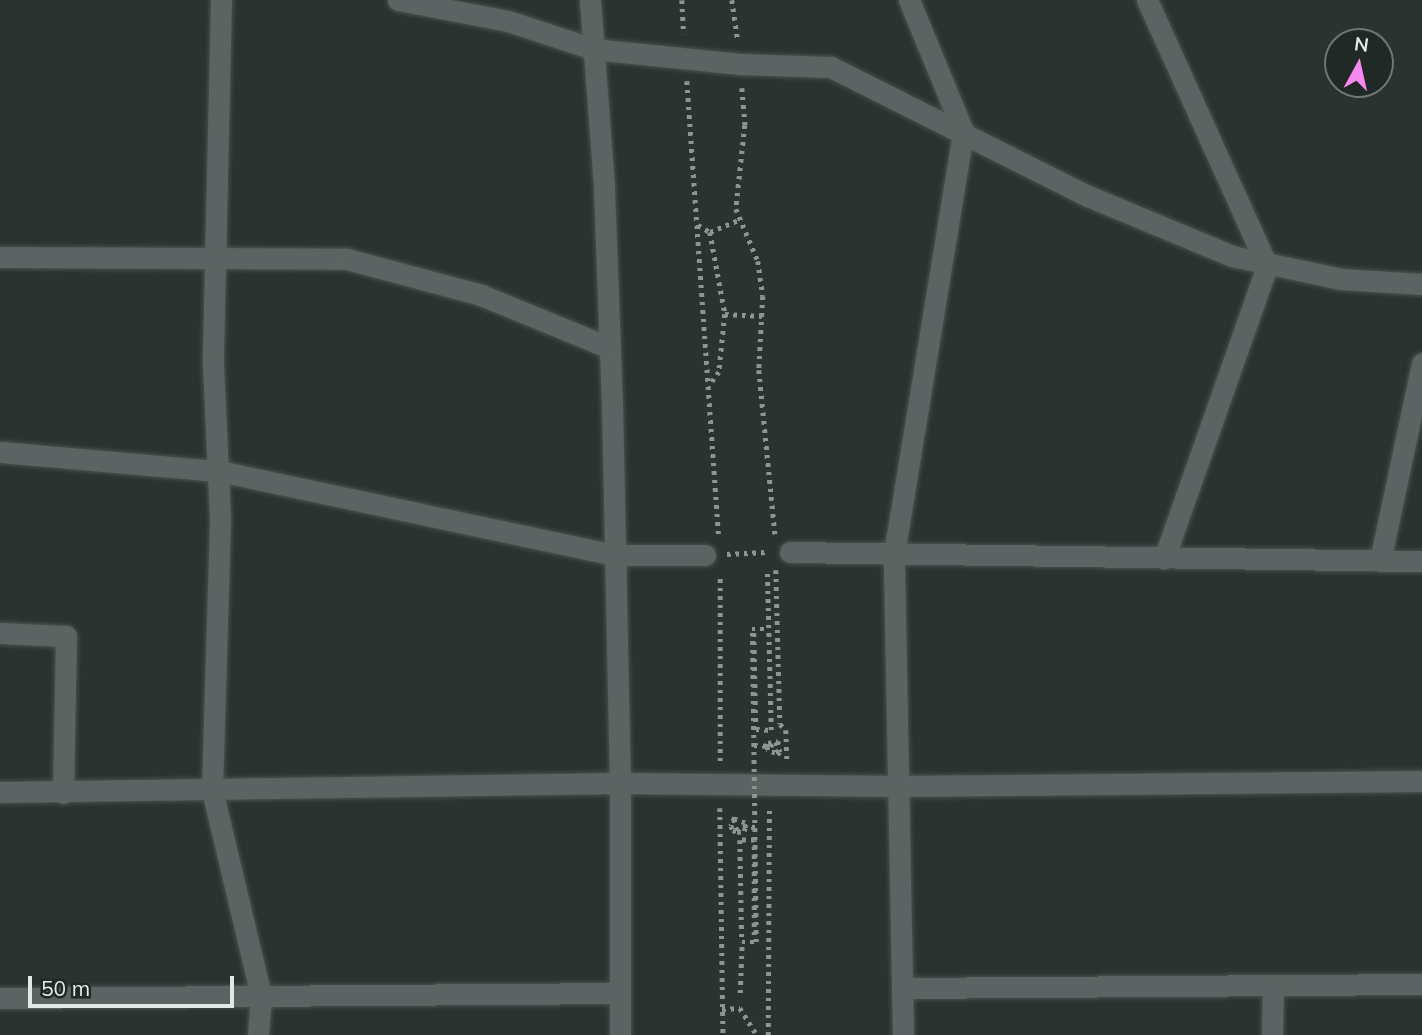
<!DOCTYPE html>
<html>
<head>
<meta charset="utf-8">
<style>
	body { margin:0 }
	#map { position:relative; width:1422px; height:1035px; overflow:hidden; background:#2b3331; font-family:Mulish,sans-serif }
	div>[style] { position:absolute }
	.path>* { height:4.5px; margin-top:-2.25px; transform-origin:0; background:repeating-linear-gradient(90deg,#8d9492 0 3.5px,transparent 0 8.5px) }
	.roads { filter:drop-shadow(0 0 2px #49514f) drop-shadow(0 0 2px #49514f) }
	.street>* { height:21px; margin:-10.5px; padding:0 10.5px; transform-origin:10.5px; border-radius:10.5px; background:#5b6462 }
	.path-bridge>* { height:4.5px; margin-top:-2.25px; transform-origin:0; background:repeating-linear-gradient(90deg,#8d9492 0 3.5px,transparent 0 8.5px) }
	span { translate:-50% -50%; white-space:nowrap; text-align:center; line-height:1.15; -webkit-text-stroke:7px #212927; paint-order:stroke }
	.north { position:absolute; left:1324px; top:28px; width:70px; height:70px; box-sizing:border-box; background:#212927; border:2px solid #6f7674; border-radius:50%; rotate:8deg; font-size:19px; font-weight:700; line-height:28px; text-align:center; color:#e4e9e8 }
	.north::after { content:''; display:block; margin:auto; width:24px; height:32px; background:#f589ef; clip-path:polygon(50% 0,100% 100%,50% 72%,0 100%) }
	.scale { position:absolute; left:28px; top:976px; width:206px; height:32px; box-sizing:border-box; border:4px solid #e4e9e8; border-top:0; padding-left:9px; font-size:21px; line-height:24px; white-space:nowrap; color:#e4e9e8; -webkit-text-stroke:5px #212927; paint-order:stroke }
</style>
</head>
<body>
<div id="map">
	<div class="path">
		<div style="left:682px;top:0;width:34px;rotate:87deg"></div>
		<div style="left:732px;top:0;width:41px;rotate:81.7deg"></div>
		<div style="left:687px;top:81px;width:457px;rotate:86deg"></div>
		<div style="left:742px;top:88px;width:37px;rotate:85deg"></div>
		<div style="left:745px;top:125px;width:84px;rotate:96.1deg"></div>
		<div style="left:736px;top:209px;width:56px;rotate:67.1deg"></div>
		<div style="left:758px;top:261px;width:35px;rotate:82deg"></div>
		<div style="left:763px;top:296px;width:74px;rotate:93.1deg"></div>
		<div style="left:759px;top:370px;width:165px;rotate:84.4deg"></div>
		<div style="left:698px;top:225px;width:14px;rotate:30deg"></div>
		<div style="left:710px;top:232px;width:83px;rotate:79.6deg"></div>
		<div style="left:725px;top:314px;width:58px;rotate:95.9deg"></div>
		<div style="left:719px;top:372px;width:17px;rotate:126deg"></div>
		<div style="left:710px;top:232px;width:34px;rotate:-23deg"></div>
		<div style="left:725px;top:314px;width:37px;rotate:3deg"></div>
		<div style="left:727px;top:554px;width:40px;rotate:-2.9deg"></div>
		<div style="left:776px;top:570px;width:154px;rotate:88.5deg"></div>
		<div style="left:780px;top:724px;width:8px;rotate:45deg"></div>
		<div style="left:786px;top:730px;width:32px;rotate:88deg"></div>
		<div style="left:754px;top:633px;width:96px;rotate:88.8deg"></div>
		<div style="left:756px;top:729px;width:15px;rotate:4deg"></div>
		<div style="left:771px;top:730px;width:160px;rotate:-91.4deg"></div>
		<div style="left:754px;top:745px;width:16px;rotate:4deg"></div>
		<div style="left:770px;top:746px;width:7px;rotate:-34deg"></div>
		<div style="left:776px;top:742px;width:9px;rotate:72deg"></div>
		<div style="left:779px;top:751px;width:4px;rotate:153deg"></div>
		<div style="left:775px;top:753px;width:9px;rotate:-159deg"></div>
		<div style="left:767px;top:750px;width:3px;rotate:-90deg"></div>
		<div style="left:767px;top:747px;width:4px;rotate:-76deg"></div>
		<div style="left:768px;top:743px;width:10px;rotate:-11deg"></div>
		<div style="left:778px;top:741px;width:11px;rotate:80deg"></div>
		<div style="left:780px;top:752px;width:5px;rotate:127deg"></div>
		<div style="left:720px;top:761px;width:187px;rotate:-90deg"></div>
		<div style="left:720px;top:808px;width:227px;rotate:89.2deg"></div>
		<div style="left:735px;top:817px;width:10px;rotate:114deg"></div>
		<div style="left:731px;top:826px;width:4px;rotate:63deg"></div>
		<div style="left:733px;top:830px;width:4px;rotate:27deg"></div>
		<div style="left:737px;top:832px;width:7px;rotate:-8deg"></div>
		<div style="left:744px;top:831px;width:3px;rotate:-72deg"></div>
		<div style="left:745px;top:828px;width:5px;rotate:-90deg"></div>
		<div style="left:745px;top:823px;width:12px;rotate:-160deg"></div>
		<div style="left:734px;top:819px;width:12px;rotate:76deg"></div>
		<div style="left:737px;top:831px;width:8px;rotate:-40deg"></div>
		<div style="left:743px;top:826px;width:12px;rotate:5deg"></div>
		<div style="left:740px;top:993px;width:51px;rotate:-87.8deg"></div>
		<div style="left:722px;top:1009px;width:18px;rotate:-3deg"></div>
		<div style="left:740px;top:1008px;width:32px;rotate:58deg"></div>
		<div style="left:768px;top:1035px;width:228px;rotate:-89.7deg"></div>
	</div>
	<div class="roads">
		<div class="street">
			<div style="left:221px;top:0;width:364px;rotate:91.3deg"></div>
			<div style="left:213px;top:364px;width:157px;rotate:87.4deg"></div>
			<div style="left:220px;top:521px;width:269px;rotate:91.7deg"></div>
			<div style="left:212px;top:790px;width:211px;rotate:76.6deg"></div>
			<div style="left:261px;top:995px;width:40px;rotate:94.3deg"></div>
			<div style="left:398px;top:0;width:112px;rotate:10.8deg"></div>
			<div style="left:508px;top:21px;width:89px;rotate:18.2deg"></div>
			<div style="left:593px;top:49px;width:148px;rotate:5.8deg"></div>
			<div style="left:740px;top:64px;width:91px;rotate:1.9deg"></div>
			<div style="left:831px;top:67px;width:288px;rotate:26.7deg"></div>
			<div style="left:1088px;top:196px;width:156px;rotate:22.6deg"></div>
			<div style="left:1232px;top:256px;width:111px;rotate:11.9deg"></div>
			<div style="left:1341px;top:279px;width:81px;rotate:3.5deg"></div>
			<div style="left:590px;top:0;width:189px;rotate:85.7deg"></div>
			<div style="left:604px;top:188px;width:216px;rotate:87.9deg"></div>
			<div style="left:612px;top:404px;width:379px;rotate:88.8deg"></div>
			<div style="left:620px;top:783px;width:252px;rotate:90deg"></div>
			<div style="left:1147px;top:0;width:292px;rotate:65.7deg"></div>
			<div style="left:1267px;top:266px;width:310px;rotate:109.4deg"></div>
			<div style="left:0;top:257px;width:347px;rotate:0.3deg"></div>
			<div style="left:347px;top:259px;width:139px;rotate:15deg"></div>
			<div style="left:481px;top:295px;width:139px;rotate:22.3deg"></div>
			<div style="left:0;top:452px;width:220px;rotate:5deg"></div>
			<div style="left:219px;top:471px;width:403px;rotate:12deg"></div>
			<div style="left:613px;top:555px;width:92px"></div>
			<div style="left:790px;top:552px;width:632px;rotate:0.82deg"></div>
			<div style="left:1380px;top:561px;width:202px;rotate:-78deg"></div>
			<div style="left:0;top:633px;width:66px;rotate:2.6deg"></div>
			<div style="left:66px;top:636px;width:157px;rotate:91.1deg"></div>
			<div style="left:0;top:792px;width:620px;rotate:-0.83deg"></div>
			<div style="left:620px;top:783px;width:278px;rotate:0.6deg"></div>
			<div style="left:898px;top:786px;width:524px;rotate:-0.55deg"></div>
			<div style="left:902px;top:988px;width:520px;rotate:-0.44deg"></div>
			<div style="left:0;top:998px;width:620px;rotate:-0.46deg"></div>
			<div style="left:903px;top:1035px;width:481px;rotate:-91.1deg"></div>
			<div style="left:894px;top:554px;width:429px;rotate:-80.7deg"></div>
			<div style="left:963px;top:131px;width:142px;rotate:-112.4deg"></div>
			<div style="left:1272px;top:1035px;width:47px;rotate:-88.8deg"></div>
		</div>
	</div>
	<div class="path-bridge">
		<div style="left:754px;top:935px;width:95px;rotate:-90deg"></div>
		<div style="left:754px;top:840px;width:14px;rotate:180deg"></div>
		<div style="left:740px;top:840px;width:102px;rotate:88.9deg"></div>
		<div style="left:742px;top:942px;width:14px"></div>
		<div style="left:756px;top:942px;width:313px;rotate:-90.7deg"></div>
		<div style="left:752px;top:629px;width:17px"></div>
	</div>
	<div class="north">N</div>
	<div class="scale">50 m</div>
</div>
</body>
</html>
